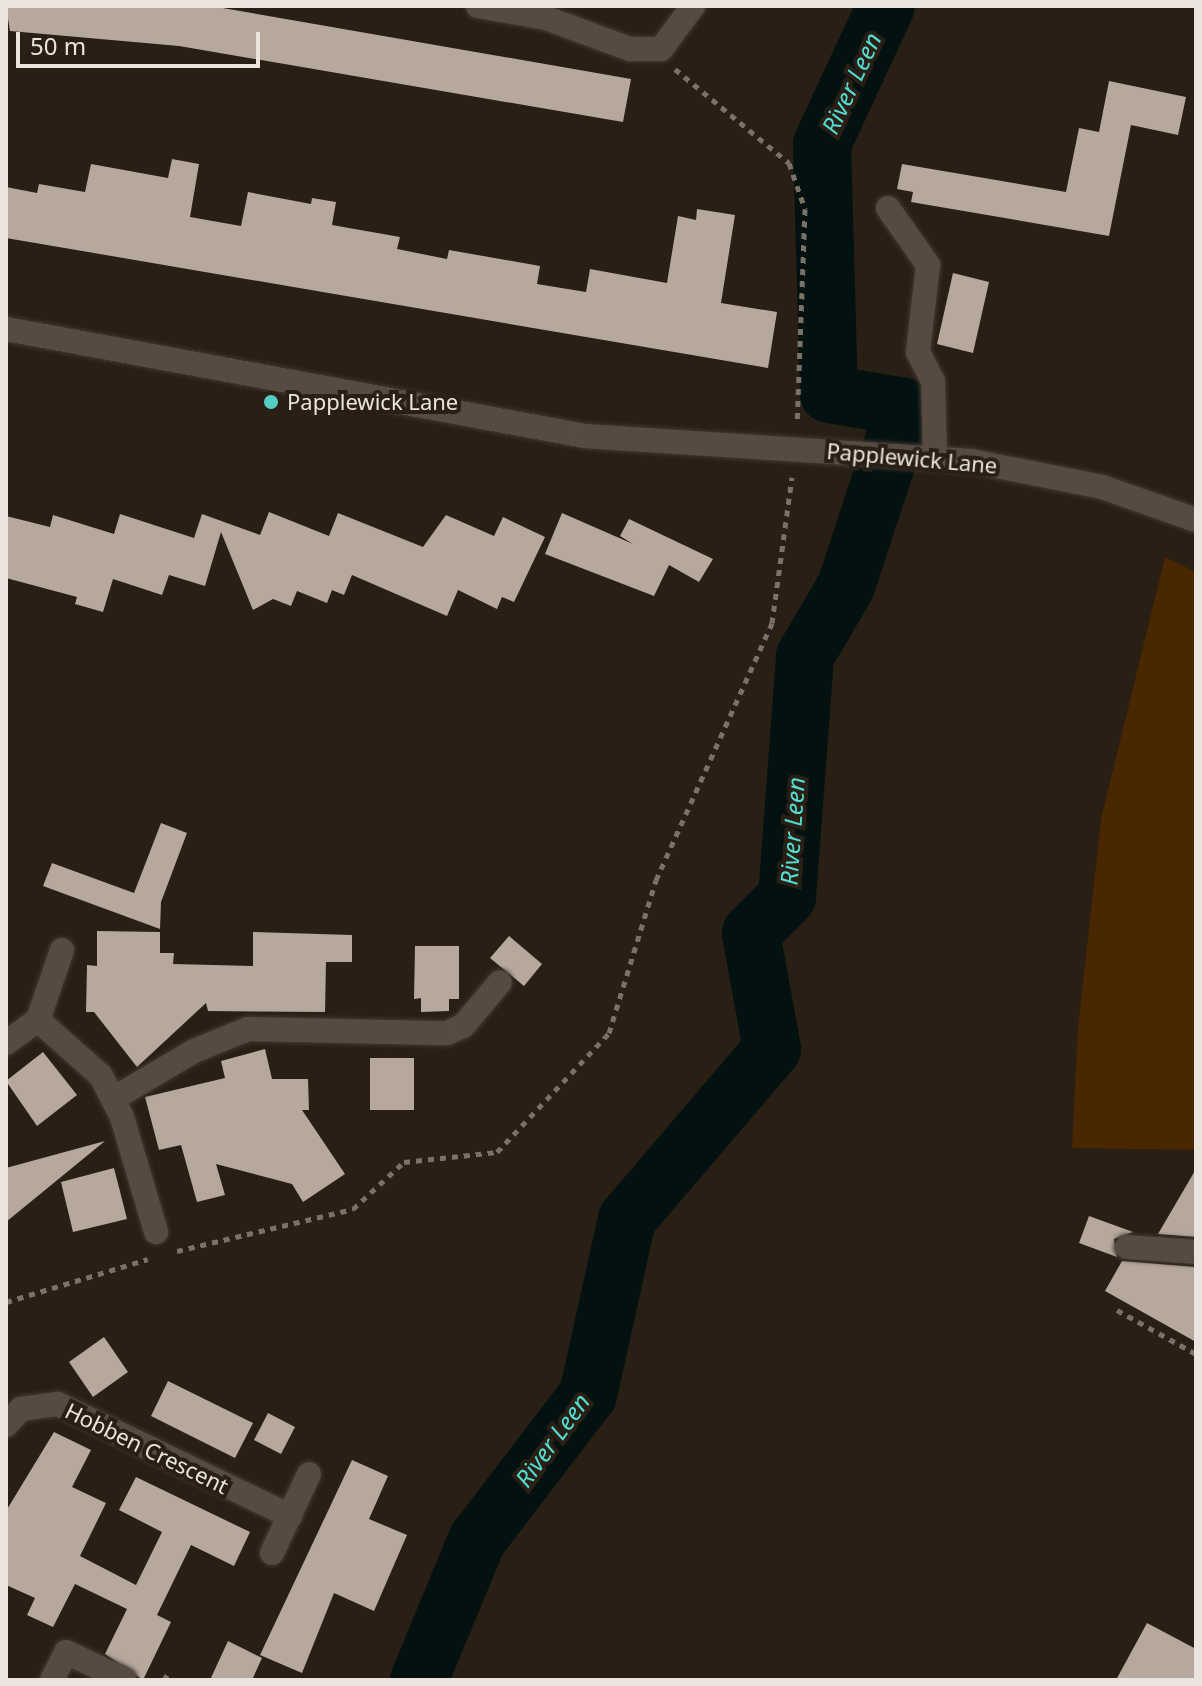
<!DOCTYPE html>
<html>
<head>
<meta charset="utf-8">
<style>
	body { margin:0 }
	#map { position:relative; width:1202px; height:1686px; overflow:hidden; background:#291f15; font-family:"Noto Sans",sans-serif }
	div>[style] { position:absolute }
	.green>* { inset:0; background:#482701 }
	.river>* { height:58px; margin:-29px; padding:0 29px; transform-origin:29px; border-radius:29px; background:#031211 }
	.building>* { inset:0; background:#b6a89c }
	.path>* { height:5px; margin-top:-2.5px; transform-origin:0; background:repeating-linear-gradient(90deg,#7a7169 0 6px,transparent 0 12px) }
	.roads { filter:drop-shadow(0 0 2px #423832) drop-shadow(0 0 2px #423832) }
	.minor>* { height:24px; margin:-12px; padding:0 12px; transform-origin:12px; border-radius:12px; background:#574b41 }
	.dots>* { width:22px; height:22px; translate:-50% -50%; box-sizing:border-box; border:4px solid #291f15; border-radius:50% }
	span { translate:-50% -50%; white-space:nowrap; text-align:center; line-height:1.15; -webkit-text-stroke:8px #291f15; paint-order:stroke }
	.poi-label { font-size:22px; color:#ebe3dd }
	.left { translate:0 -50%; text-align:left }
	.street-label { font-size:22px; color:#ebe3dd }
	.water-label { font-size:24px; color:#52ddd3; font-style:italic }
	.frame { position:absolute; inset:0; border:8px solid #ebe3dd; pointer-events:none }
	.scale { position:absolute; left:16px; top:32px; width:244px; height:36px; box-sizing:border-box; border:4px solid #ebe3dd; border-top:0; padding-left:10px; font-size:24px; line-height:28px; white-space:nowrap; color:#ebe3dd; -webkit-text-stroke:6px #291f15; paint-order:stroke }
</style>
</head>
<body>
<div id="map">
	<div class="green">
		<div style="clip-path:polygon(1165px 557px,1196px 572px,1196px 1150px,1072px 1148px,1078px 1028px,1101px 819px)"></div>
	</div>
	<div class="river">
		<div style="left:419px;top:1680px;width:152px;rotate:-67.5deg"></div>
		<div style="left:477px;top:1540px;width:183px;rotate:-52.6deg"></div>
		<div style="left:588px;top:1395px;width:180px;rotate:-77.5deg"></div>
		<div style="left:627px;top:1219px;width:223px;rotate:-49.5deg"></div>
		<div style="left:772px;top:1049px;width:118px;rotate:-100.3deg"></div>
		<div style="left:751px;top:933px;width:51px;rotate:-45deg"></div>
		<div style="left:787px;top:897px;width:242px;rotate:-85.7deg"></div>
		<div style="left:805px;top:656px;width:81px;rotate:-59.6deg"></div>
		<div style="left:846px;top:586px;width:188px;rotate:-71.8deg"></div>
		<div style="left:905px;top:407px;width:77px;rotate:-170.3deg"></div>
		<div style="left:829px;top:394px;width:250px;rotate:-91.6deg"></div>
		<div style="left:822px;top:144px;width:152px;rotate:-65.1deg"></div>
	</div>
	<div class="building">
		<div style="clip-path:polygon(6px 6px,211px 6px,631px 79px,623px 122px,179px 46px,10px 31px)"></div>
		<div style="clip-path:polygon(1109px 81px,1186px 97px,1178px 135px,1131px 125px,1109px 236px,911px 202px,913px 192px,897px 189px,902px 164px,1066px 192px,1079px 128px,1099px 132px)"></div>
		<div style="clip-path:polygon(172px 159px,199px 164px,190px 217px,241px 226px,248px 192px,311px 204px,312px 198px,336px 202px,332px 225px,400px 237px,397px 249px,447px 259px,449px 250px,540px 266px,537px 284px,586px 292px,590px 269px,667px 283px,678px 216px,696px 220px,697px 209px,735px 215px,721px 303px,777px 312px,768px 368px,6px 238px,6px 187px,37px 193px,39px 184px,85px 192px,91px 164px,168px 178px)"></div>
		<div style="clip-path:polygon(953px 273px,989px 282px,973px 353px,937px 344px)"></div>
		<div style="clip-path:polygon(269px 512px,329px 536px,338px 513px,423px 547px,446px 515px,494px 536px,503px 517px,545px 537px,514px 602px,502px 597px,497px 609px,458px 590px,447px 616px,352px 575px,344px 595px,332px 590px,327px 603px,297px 591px,291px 606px,273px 599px,253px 610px,221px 532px,205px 586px,169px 575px,162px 595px,113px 579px,103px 612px,75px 604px,77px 597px,6px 578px,6px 516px,50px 527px,53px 515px,114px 534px,120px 514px,194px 538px,202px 514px,260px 535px)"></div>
		<div style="clip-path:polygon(562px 513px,633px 544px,620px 536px,629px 519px,713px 559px,699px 582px,669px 565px,654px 596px,545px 554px)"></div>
		<div style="clip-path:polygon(161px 823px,187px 833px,161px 902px,160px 929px,43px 886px,52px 863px,134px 893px)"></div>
		<div style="clip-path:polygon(97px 931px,160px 932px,160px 953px,174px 953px,173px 964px,253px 966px,253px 932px,352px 935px,352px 962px,326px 962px,325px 1012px,208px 1011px,206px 1003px,137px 1067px,94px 1012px,86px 1012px,87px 965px,97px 966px)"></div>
		<div style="clip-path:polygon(509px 936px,542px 964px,524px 986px,490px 958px)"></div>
		<div style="clip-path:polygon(415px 946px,459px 946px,459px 999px,449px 999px,449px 1011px,421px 1012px,421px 998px,414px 999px)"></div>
		<div style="clip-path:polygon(265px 1049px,272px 1079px,308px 1079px,309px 1110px,302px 1110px,345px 1174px,303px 1202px,292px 1184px,216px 1164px,225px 1195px,197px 1202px,181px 1145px,159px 1150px,145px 1097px,225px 1078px,221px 1061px)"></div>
		<div style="clip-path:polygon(43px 1052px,77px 1095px,37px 1126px,6px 1081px)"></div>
		<div style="clip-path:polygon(370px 1058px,414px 1058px,414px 1110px,370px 1110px)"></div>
		<div style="clip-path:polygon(105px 1141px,6px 1222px,6px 1168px)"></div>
		<div style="clip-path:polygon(114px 1168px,127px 1219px,73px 1232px,61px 1182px)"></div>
		<div style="clip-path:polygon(1196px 1169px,1196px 1237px,1158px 1234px)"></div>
		<div style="clip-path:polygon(1089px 1216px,1133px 1232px,1114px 1239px,1117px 1257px,1079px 1243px)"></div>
		<div style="clip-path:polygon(1122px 1261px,1196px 1267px,1196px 1342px,1105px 1291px)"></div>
		<div style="clip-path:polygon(104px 1337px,128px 1372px,93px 1397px,69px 1362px)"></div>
		<div style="clip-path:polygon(168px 1381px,253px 1423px,235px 1458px,151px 1416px)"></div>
		<div style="clip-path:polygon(268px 1413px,295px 1427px,281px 1454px,254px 1440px)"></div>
		<div style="clip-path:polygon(54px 1432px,91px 1450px,72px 1487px,106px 1503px,80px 1556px,136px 1585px,162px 1532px,119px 1510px,136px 1477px,250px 1532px,234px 1566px,191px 1545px,157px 1615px,171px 1622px,143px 1680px,105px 1654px,127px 1609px,75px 1584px,53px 1627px,27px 1615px,35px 1598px,6px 1585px,6px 1511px)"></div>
		<div style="clip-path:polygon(352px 1460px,388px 1476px,369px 1519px,407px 1535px,374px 1611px,334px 1593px,302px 1673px,260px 1655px)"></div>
		<div style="clip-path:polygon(1147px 1623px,1196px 1649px,1196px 1680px,1116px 1680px)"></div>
		<div style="clip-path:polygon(228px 1641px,262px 1658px,252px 1680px,210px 1680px)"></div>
	</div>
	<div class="path">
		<div style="left:675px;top:69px;width:148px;rotate:39.5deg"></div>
		<div style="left:789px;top:163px;width:49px;rotate:70.8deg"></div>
		<div style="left:805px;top:209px;width:214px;rotate:92.1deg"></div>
		<div style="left:177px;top:1251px;width:181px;rotate:-13.4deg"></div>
		<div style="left:353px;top:1209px;width:69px;rotate:-42.7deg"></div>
		<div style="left:404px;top:1162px;width:94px;rotate:-6.1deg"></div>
		<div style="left:497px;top:1152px;width:163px;rotate:-46.7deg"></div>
		<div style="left:609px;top:1033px;width:160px;rotate:-72.9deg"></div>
		<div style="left:656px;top:880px;width:282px;rotate:-65.7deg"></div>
		<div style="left:772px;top:623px;width:147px;rotate:-82.2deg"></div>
		<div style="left:6px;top:1302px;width:148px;rotate:-16.8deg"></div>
		<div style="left:1117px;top:1310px;width:90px;rotate:29.1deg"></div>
		<div style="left:164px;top:1680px;width:6px;rotate:-59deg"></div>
	</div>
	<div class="roads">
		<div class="minor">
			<div style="left:478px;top:6px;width:69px;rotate:10deg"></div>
			<div style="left:546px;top:18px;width:90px;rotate:20.3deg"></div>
			<div style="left:630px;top:49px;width:31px"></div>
			<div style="left:661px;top:49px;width:54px;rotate:-53.3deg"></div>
			<div style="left:888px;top:208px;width:70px;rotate:54.9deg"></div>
			<div style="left:928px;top:265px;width:88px;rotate:96.6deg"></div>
			<div style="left:918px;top:352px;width:33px;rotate:63deg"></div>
			<div style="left:933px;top:381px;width:77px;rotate:88.5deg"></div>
			<div style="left:6px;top:329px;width:589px;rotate:10.47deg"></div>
			<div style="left:585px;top:436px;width:387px;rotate:3.7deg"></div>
			<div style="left:971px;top:461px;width:134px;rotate:11.2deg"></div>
			<div style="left:1102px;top:487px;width:100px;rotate:19.3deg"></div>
			<div style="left:38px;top:1020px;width:84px;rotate:41.6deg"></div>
			<div style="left:101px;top:1076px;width:46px;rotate:62.9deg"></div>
			<div style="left:122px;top:1117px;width:120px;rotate:73.5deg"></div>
			<div style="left:6px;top:1043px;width:39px;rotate:-36deg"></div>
			<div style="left:38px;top:1020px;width:74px;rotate:-71.1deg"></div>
			<div style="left:113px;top:1099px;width:94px;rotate:-30.7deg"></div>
			<div style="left:194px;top:1051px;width:58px;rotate:-22.2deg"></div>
			<div style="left:248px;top:1029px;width:199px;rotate:1.2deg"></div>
			<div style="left:447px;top:1033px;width:17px;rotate:-24deg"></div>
			<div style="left:463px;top:1026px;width:57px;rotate:-49.9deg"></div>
			<div style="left:1127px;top:1247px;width:69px;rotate:4.1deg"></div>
			<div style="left:6px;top:1425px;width:22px;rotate:-47deg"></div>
			<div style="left:21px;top:1409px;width:37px;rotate:-8deg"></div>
			<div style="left:58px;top:1404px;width:258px;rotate:25.8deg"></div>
			<div style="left:272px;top:1553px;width:87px;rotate:-64.9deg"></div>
			<div style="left:52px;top:1680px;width:31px;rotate:-63deg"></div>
			<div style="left:66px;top:1652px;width:65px;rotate:25.4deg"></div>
		</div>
	</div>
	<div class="dots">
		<div style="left:271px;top:402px;background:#56cec4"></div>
	</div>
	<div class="poi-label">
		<span class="left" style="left:287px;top:402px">Papplewick Lane</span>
	</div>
	<div class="street-label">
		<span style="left:912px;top:458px;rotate:5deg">Papplewick Lane</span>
		<span style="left:147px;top:1448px;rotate:26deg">Hobben Crescent</span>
	</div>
	<div class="water-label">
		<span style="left:851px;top:83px;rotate:-65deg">River Leen</span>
		<span style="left:792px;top:831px;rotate:-86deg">River Leen</span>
		<span style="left:552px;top:1440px;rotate:-54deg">River Leen</span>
	</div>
	<div class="frame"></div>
	<div class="scale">50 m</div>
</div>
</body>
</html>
